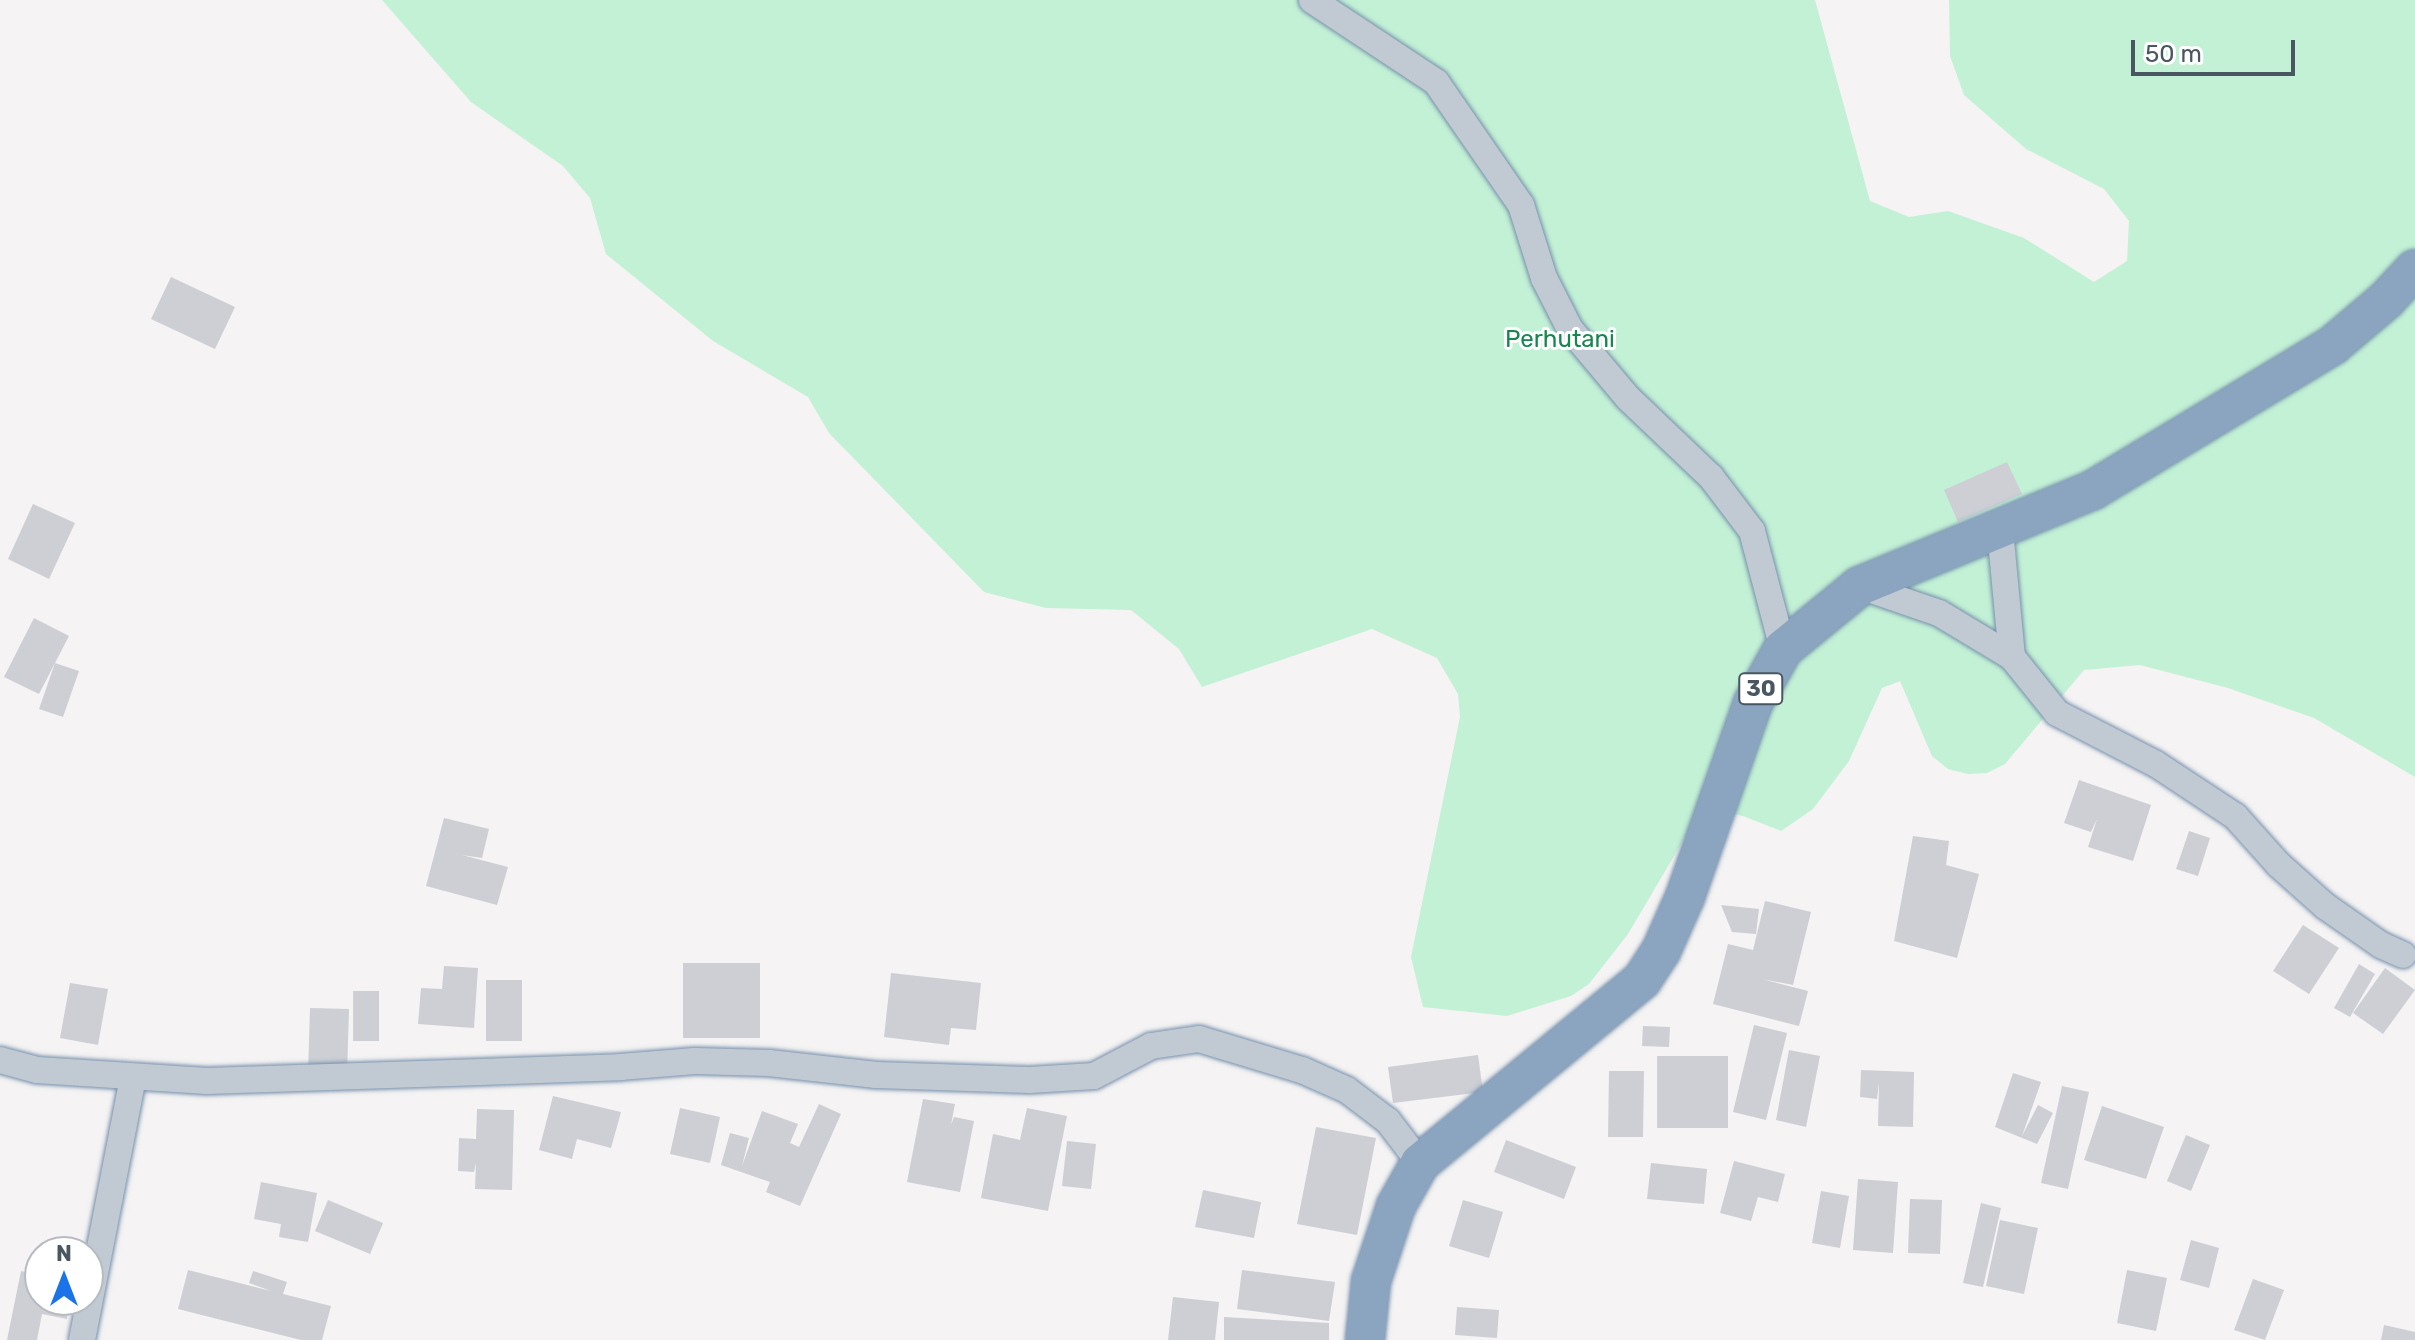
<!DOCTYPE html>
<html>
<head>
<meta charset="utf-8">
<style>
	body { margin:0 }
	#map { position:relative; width:2415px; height:1340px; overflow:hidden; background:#f5f3f3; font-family:Rubik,sans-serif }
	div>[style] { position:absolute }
	.green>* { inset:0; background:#c3f1d5 }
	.building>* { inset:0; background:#cdcfd5 }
	.roads { filter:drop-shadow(0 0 2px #7690ad) drop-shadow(0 0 2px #7690ad) }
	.minor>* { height:26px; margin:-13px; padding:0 13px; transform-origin:13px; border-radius:13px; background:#c1cad2 }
	.highway>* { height:38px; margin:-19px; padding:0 19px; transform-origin:19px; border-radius:19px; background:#8ba5c1 }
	span { translate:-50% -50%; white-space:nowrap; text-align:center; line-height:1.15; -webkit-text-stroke:6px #fff; paint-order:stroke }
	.shield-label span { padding:2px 6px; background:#fff; border:2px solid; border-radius:6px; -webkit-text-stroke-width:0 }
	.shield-label { font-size:22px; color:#4a5661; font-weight:700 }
	.park-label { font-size:24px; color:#17864f }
	.north { position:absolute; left:24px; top:1236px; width:80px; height:80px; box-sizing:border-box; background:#fff; border:2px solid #b7bbc0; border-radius:50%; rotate:0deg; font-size:22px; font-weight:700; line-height:32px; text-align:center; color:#4a5661 }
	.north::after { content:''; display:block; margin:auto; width:28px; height:36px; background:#1a73e8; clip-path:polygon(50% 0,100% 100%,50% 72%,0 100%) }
	.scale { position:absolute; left:2131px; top:40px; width:164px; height:36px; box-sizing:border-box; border:4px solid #4a5661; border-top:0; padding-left:10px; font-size:24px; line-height:28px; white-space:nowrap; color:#4a5661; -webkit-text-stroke:6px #fff; paint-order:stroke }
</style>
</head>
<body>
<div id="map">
	<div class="green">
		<div style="clip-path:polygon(382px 0,1815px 0,1870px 201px,1909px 217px,1948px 211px,2024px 238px,2094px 282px,2127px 261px,2129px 221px,2104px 189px,2026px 149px,1964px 95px,1950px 56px,1949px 0,2415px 0,2415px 777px,2314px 718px,2228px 688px,2140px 665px,2084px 670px,2005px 764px,1987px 773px,1968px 774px,1948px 769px,1932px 756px,1900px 681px,1882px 688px,1849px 761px,1813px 809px,1781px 831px,1743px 816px,1703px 807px,1628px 934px,1589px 984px,1571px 996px,1507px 1016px,1423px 1007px,1411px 957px,1460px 717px,1458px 694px,1437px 658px,1372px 629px,1202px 687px,1179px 649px,1131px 610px,1046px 608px,984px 592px,829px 433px,808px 397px,713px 341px,606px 254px,590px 198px,563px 166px,471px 102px)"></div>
	</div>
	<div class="building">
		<div style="clip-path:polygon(171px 277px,235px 307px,215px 349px,151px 319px)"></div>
		<div style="clip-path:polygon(2007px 462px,2022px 494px,1958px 522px,1944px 490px)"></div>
		<div style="clip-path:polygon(33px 504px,75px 523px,49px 579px,8px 559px)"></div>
		<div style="clip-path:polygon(34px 618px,69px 636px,39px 694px,4px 677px)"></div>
		<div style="clip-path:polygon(55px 663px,79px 671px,63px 717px,39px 709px)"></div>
		<div style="clip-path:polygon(2079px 780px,2151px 805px,2133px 861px,2088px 847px,2097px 819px,2091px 832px,2064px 823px)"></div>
		<div style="clip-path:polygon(444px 818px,489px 829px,482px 858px,462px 855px,508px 867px,497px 905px,426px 886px)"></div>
		<div style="clip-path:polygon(2189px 831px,2210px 838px,2198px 876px,2176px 869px)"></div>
		<div style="clip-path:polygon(1913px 836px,1949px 841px,1946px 865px,1979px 874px,1957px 958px,1894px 941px)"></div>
		<div style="clip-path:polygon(1765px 901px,1811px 912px,1793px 985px,1762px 979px,1808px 991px,1799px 1026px,1713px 1004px,1728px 944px,1753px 950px)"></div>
		<div style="clip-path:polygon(1721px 905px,1759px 909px,1756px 934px,1732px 932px)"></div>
		<div style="clip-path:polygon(2303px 925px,2339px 948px,2309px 994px,2273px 971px)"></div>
		<div style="clip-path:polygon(683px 963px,760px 963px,760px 1038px,683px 1038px)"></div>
		<div style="clip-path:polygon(2359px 964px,2375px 974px,2350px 1017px,2334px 1008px)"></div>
		<div style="clip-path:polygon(444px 966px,478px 968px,474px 1028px,418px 1024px,421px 988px,442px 989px)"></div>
		<div style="clip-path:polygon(2385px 968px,2415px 990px,2383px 1034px,2353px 1013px)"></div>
		<div style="clip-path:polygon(891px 973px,981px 983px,976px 1030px,951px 1028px,949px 1045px,884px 1037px)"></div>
		<div style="clip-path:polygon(486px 980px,522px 980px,522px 1041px,486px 1041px)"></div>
		<div style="clip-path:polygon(70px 983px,108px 989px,98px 1045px,60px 1038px)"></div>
		<div style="clip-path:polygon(353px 991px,379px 991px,379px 1041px,353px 1041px)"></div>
		<div style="clip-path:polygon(310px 1008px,349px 1009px,347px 1074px,308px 1073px)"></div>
		<div style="clip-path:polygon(1754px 1025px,1787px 1033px,1766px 1120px,1733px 1112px)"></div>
		<div style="clip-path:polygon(1643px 1026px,1670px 1027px,1669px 1047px,1642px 1046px)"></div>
		<div style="clip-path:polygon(1789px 1050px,1820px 1056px,1806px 1127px,1776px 1120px)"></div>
		<div style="clip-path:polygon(1478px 1055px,1483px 1092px,1393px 1103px,1388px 1067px)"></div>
		<div style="clip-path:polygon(1657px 1056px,1728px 1056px,1728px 1128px,1657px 1128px)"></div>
		<div style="clip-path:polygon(1861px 1070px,1914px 1072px,1913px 1127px,1878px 1126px,1879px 1083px,1877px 1099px,1860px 1097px)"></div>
		<div style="clip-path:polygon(1609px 1071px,1644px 1071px,1643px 1137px,1608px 1137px)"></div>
		<div style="clip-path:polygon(2013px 1073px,2041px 1082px,2022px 1136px,2038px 1105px,2053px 1113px,2037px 1144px,1995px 1127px)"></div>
		<div style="clip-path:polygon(2062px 1086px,2089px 1092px,2068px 1189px,2041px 1183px)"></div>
		<div style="clip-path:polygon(553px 1096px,621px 1112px,611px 1148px,577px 1139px,572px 1159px,539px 1150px)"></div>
		<div style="clip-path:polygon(923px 1099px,955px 1104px,951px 1125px,954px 1117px,974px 1121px,960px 1192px,907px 1182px)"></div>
		<div style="clip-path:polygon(819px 1104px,841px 1114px,800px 1206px,766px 1192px,770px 1182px,721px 1165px,730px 1133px,749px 1138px,742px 1166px,762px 1111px,798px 1124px,790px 1143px,799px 1147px)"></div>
		<div style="clip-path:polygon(2102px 1106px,2164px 1127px,2146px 1179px,2084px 1160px)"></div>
		<div style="clip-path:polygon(680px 1108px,720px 1117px,710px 1163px,670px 1154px)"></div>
		<div style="clip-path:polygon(1027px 1108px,1067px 1116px,1048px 1211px,981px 1198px,993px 1134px,1020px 1140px)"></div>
		<div style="clip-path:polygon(477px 1109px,514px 1110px,512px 1190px,475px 1189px,476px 1163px,474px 1172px,458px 1171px,459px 1138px,476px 1139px)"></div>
		<div style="clip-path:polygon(1316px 1127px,1376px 1138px,1357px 1235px,1297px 1224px)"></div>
		<div style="clip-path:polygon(2186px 1135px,2210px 1145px,2191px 1191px,2167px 1181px)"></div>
		<div style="clip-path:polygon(1506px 1140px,1576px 1167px,1564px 1199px,1494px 1172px)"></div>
		<div style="clip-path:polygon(1067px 1141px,1096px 1144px,1091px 1189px,1062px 1186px)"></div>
		<div style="clip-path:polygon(1734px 1161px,1785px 1174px,1778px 1202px,1758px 1197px,1751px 1221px,1720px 1213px)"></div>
		<div style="clip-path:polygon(1651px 1163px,1707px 1169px,1704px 1204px,1647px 1199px)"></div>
		<div style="clip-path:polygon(1858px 1179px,1898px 1182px,1893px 1253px,1853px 1250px)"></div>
		<div style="clip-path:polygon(261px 1182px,317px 1193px,308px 1242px,279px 1237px,281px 1224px,254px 1219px)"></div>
		<div style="clip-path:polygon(1203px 1190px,1261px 1202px,1254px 1238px,1195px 1227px)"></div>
		<div style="clip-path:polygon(1821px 1191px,1849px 1196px,1840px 1248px,1812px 1243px)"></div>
		<div style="clip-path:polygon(1910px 1199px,1942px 1200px,1940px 1254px,1908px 1253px)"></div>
		<div style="clip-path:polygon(328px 1200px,383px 1223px,370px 1254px,315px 1231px)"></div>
		<div style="clip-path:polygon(1463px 1200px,1503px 1212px,1489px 1258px,1449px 1246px)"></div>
		<div style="clip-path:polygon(1981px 1203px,2001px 1208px,1983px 1287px,1963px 1283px)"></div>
		<div style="clip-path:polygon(2000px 1220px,2038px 1228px,2024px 1294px,1986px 1286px)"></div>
		<div style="clip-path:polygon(2191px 1240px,2219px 1248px,2209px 1288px,2180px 1280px)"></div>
		<div style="clip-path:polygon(188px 1270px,271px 1291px,249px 1283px,253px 1271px,287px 1282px,283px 1294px,331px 1306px,322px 1340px,301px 1340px,178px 1309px)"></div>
		<div style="clip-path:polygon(1242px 1270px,1335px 1282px,1329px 1321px,1237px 1309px)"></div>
		<div style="clip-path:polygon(2127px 1270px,2167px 1278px,2156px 1331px,2117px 1323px)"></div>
		<div style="clip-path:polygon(21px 1271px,40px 1275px,40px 1300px,70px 1300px,67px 1319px,42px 1314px,37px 1340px,7px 1340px)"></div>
		<div style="clip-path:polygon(2253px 1279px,2284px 1290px,2265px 1340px,2234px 1330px)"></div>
		<div style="clip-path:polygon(1173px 1297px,1219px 1302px,1215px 1340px,1168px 1340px)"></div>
		<div style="clip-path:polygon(1457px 1307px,1499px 1310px,1497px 1338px,1455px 1335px)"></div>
		<div style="clip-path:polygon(1224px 1317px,1329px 1323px,1329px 1340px,1224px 1340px)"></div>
		<div style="clip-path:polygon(2384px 1325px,2415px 1332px,2415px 1340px,2381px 1340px)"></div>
	</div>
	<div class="roads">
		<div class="minor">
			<div style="left:1312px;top:0;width:149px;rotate:33.5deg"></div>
			<div style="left:1436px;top:82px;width:150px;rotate:55.4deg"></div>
			<div style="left:1521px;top:205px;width:77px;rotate:72.5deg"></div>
			<div style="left:1544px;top:278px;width:57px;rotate:63deg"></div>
			<div style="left:1570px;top:329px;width:90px;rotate:50deg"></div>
			<div style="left:1628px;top:398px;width:115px;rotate:43.6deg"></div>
			<div style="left:1711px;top:477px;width:68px;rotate:52.8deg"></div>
			<div style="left:1752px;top:531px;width:122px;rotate:75.3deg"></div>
			<div style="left:2000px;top:530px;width:128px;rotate:84.6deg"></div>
			<div style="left:1860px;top:586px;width:83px;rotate:18.9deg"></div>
			<div style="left:1939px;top:613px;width:85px;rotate:31.1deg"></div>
			<div style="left:2012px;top:657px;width:72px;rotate:51.2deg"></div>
			<div style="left:2057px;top:713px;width:111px;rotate:27.3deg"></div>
			<div style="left:2156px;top:764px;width:95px;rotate:33.4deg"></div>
			<div style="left:2235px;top:816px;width:66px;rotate:48.1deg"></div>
			<div style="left:2279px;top:865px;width:62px;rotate:41.7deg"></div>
			<div style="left:2325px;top:906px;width:68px;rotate:34.9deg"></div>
			<div style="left:2381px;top:945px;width:24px;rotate:24deg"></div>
			<div style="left:0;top:1060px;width:38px;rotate:15deg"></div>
			<div style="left:37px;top:1070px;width:170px;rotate:3.7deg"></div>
			<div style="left:207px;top:1081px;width:413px;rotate:-1.9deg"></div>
			<div style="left:620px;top:1067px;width:75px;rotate:-4.6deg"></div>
			<div style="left:695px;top:1061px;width:74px;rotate:1.5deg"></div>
			<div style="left:769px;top:1063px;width:108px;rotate:6.4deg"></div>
			<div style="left:876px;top:1075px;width:154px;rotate:1.9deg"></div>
			<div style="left:1030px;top:1080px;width:64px;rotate:-3.6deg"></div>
			<div style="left:1094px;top:1076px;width:64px;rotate:-27.8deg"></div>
			<div style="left:1151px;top:1046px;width:49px;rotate:-8.3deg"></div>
			<div style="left:1199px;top:1039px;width:108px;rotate:16.8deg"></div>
			<div style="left:1302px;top:1070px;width:49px;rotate:24deg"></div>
			<div style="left:1347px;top:1090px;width:51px;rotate:37.1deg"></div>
			<div style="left:1388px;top:1121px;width:53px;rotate:52.7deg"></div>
			<div style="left:82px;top:1340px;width:267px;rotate:-79deg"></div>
		</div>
		<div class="highway">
			<div style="left:1365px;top:1340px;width:59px;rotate:-84.2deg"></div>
			<div style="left:1371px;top:1281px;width:79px;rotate:-71.6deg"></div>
			<div style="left:1396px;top:1206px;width:49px;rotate:-60.8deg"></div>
			<div style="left:1420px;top:1163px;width:288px;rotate:-39.5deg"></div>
			<div style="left:1642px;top:980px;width:35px;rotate:-57deg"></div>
			<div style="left:1661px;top:951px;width:59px;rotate:-66deg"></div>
			<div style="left:1685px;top:897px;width:206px;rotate:-70.7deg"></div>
			<div style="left:1753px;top:703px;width:62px;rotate:-60.9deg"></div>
			<div style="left:1783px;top:649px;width:99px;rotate:-39.3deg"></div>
			<div style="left:1860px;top:586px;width:252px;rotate:-22.4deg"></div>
			<div style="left:2093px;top:490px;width:280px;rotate:-31.1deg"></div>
			<div style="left:2333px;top:345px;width:70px;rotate:-40.3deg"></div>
			<div style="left:2386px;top:300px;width:42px;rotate:-46.9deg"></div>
		</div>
	</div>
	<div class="shield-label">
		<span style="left:1761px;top:689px">30</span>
	</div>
	<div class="park-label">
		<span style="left:1560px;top:340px">Perhutani</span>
	</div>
	<div class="north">N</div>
	<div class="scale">50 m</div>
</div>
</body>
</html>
